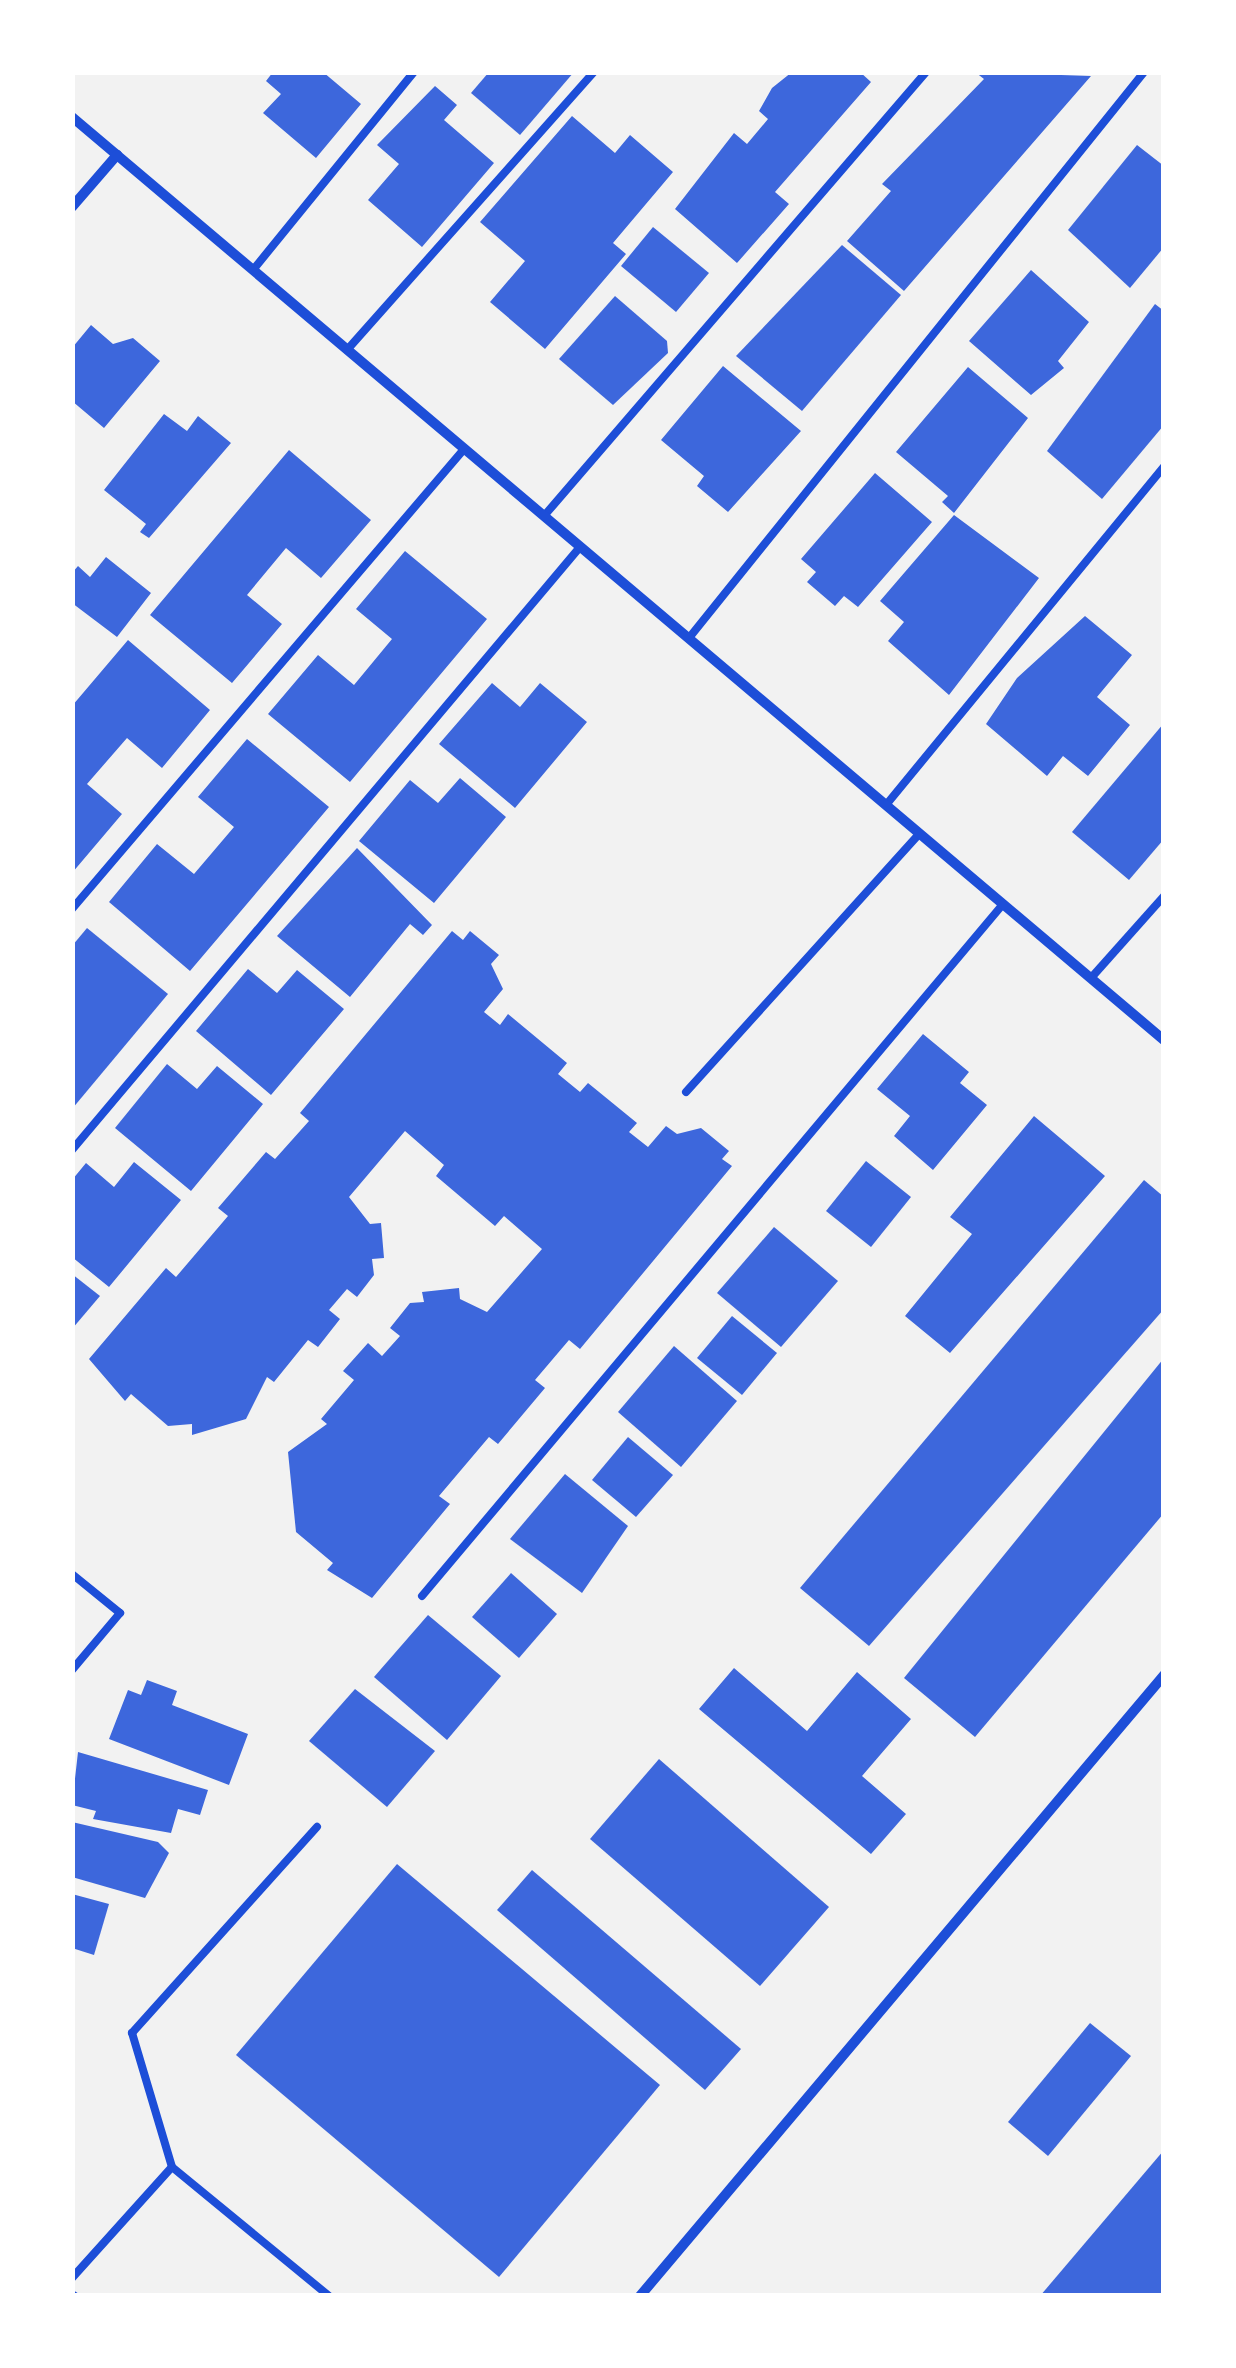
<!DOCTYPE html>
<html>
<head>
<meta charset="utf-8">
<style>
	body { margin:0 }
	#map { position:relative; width:1236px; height:2368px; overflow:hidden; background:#f2f2f2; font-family:"Space Grotesk",sans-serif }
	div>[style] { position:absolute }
	.building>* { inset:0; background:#3d67dc }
	.service>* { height:8px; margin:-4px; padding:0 4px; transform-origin:4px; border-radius:4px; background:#1d4ed8 }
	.minor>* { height:10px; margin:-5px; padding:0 5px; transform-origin:5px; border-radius:5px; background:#1d4ed8 }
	span { translate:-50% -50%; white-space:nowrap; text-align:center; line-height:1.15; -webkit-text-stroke:9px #fff; paint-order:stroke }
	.frame { position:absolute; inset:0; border:75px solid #fff; pointer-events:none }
</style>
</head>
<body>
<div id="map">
	<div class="building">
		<div style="clip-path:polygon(273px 72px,323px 72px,361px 104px,316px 158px,263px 113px,281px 94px,266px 81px)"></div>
		<div style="clip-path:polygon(489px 72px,574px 72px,520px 135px,471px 93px)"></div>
		<div style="clip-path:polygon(792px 72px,860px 72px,871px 82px,775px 192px,789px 204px,737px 263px,675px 209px,734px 133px,747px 144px,768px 119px,759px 111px,772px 88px)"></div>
		<div style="clip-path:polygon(975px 72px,1091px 76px,904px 291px,847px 241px,891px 191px,882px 184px,984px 79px)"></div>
		<div style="clip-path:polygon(435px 86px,457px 105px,444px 120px,494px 163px,422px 247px,368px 200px,399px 164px,377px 145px)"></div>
		<div style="clip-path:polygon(572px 116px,615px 153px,630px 135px,673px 172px,613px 243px,626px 254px,545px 349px,490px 302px,525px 261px,480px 222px)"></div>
		<div style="clip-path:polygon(1137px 145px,1164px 166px,1164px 247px,1130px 288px,1068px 230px)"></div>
		<div style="clip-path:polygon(653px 227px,709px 273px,676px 312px,621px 266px)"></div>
		<div style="clip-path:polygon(842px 245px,901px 295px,802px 411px,736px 356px)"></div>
		<div style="clip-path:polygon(1031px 270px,1089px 322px,1058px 361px,1064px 368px,1031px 395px,969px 341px)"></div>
		<div style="clip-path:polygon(615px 296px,667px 341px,668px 353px,613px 405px,559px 359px)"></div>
		<div style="clip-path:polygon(1155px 304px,1164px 311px,1164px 425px,1102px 499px,1047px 451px)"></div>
		<div style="clip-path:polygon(91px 325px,113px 344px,133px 338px,160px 361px,104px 428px,72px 401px,72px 348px)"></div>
		<div style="clip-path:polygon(723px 366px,801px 431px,728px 512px,697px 486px,704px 476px,661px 440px)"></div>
		<div style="clip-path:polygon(968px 367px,1028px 418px,954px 513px,942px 502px,948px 496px,896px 452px)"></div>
		<div style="clip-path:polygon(164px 414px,187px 431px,198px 416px,231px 443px,149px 538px,140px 532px,146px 524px,104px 490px)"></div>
		<div style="clip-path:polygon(289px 450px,371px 520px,321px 578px,286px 548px,247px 595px,282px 624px,232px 683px,150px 615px)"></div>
		<div style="clip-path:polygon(875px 473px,932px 522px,858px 607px,844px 596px,835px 606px,807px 582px,816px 572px,801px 559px)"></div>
		<div style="clip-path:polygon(954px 515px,1039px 578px,949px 695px,888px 641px,904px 622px,880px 601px)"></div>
		<div style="clip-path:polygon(405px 551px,487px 619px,350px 782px,268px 714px,318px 655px,354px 685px,392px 639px,356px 609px)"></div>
		<div style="clip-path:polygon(106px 557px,151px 593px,117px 637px,72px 603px,72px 573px,78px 566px,90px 577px)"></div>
		<div style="clip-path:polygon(1085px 616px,1132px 655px,1097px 697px,1130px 725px,1088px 776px,1063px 756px,1047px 776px,986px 724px,1017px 678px)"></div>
		<div style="clip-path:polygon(128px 640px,210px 710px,162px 768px,127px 738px,87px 784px,122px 814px,72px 873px,72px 706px)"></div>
		<div style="clip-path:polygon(492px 683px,520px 707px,540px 683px,587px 722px,515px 808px,439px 744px)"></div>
		<div style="clip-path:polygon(1164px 723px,1164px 839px,1129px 880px,1072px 832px)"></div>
		<div style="clip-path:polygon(247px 739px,329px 807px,190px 971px,109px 902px,157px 844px,194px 874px,234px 827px,198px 797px)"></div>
		<div style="clip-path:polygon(460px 778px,506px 817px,434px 903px,359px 841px,410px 780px,438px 803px)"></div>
		<div style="clip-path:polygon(357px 848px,432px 925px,423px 935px,410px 924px,350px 997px,277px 936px)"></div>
		<div style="clip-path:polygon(87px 928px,168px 994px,72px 1109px,72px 946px)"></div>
		<div style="clip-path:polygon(452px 931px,463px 940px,470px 931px,499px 955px,491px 964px,503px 989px,484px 1012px,500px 1025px,508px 1014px,567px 1063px,558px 1074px,580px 1092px,588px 1083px,637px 1123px,629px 1132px,648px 1147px,666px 1126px,677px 1134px,701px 1128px,729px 1151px,722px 1159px,732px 1166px,580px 1349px,569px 1340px,535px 1380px,545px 1388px,498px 1444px,489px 1437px,439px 1496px,450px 1504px,372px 1598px,327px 1570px,333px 1563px,296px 1532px,288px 1452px,327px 1424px,321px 1419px,354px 1380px,343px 1371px,368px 1343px,382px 1356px,400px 1336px,390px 1328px,410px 1303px,424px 1302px,422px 1292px,459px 1288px,460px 1299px,487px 1312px,542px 1249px,504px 1216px,495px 1226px,436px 1176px,444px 1165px,405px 1131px,349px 1197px,370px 1224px,381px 1223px,384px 1258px,372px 1259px,374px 1275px,357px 1297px,347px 1289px,329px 1310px,340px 1319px,318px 1347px,308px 1340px,274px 1382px,267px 1377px,246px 1419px,192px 1435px,192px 1424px,168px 1426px,131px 1394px,125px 1401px,89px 1359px,166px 1268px,176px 1277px,228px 1216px,218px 1208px,266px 1152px,275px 1159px,309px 1121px,300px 1113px)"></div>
		<div style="clip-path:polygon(248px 969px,277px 993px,297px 970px,344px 1009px,271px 1095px,196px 1031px)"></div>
		<div style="clip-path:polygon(923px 1034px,969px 1072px,960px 1083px,987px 1105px,933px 1170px,894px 1136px,910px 1116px,877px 1089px)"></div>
		<div style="clip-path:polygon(167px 1064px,197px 1089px,217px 1066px,263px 1104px,191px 1191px,115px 1128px)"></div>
		<div style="clip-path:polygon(1034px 1116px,1105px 1176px,950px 1353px,905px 1316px,972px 1234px,950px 1217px)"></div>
		<div style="clip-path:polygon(866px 1161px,911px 1197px,871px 1247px,826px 1211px)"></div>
		<div style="clip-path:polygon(134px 1162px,181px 1200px,109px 1287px,72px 1257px,72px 1180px,86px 1163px,114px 1187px)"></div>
		<div style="clip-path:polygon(1144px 1180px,1164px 1197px,1164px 1309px,869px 1646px,800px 1588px)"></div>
		<div style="clip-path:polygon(774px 1227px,838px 1281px,781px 1347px,717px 1293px)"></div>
		<div style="clip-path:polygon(72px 1274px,100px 1296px,72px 1329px)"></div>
		<div style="clip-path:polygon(732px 1316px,777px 1353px,742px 1395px,697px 1358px)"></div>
		<div style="clip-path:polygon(674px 1346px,737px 1401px,681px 1467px,618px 1412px)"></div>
		<div style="clip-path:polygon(1164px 1358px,1164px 1513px,975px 1737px,904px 1678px)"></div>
		<div style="clip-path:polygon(628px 1437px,673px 1475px,636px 1517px,592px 1480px)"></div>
		<div style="clip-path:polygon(565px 1474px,628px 1526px,582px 1593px,510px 1539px)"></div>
		<div style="clip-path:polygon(511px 1573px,557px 1614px,519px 1658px,472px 1617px)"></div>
		<div style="clip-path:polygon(428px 1615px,501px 1676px,447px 1740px,374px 1677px)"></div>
		<div style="clip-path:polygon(734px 1668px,807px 1731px,857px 1672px,911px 1719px,862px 1776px,906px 1814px,871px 1854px,699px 1709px)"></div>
		<div style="clip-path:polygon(147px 1680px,177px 1691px,172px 1705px,248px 1734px,229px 1785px,109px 1739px,128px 1690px,141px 1695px)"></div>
		<div style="clip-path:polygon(355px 1689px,435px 1751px,387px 1807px,309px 1741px)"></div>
		<div style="clip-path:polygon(78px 1752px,208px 1790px,200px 1815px,178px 1809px,171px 1833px,93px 1819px,96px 1811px,72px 1805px)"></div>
		<div style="clip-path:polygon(659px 1759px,829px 1907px,760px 1986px,590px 1839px)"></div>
		<div style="clip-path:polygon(72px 1822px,158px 1842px,169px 1853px,145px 1898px,72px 1877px)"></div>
		<div style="clip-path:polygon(397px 1864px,660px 2085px,499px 2277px,236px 2055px)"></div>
		<div style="clip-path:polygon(532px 1870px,741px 2049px,705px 2090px,497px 1910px)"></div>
		<div style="clip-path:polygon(72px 1894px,109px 1904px,94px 1955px,72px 1948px)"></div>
		<div style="clip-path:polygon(1090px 2023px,1131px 2056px,1048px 2156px,1008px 2122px)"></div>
		<div style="clip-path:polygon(1164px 2150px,1164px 2296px,1040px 2296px)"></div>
	</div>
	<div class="service">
		<div style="left:253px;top:270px;width:255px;rotate:-50.9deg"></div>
		<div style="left:347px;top:350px;width:372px;rotate:-48.4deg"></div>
		<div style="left:544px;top:516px;width:586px;rotate:-49.29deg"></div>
		<div style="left:689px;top:638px;width:726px;rotate:-51.2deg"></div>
		<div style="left:886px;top:805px;width:438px;rotate:-50.6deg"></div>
		<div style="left:72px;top:909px;width:604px;rotate:-49.56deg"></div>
		<div style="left:1091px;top:978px;width:110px;rotate:-48.3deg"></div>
		<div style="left:686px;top:1092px;width:348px;rotate:-47.9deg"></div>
		<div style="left:72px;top:1150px;width:788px;rotate:-49.89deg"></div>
		<div style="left:72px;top:1574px;width:62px;rotate:39.1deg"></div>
		<div style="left:120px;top:1613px;width:75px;rotate:130.1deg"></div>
		<div style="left:422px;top:1596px;width:904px;rotate:-49.98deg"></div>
		<div style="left:172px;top:2167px;width:140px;rotate:-106.6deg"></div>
		<div style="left:132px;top:2033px;width:277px;rotate:-48.1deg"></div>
		<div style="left:72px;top:2278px;width:149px;rotate:-48deg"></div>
		<div style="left:172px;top:2167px;width:203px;rotate:39.4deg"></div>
		<div style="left:72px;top:2294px;width:4px;rotate:34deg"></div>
	</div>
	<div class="minor">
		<div style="left:72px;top:117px;width:1430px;rotate:40.21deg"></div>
		<div style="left:72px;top:207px;width:69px;rotate:-49.1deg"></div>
		<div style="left:640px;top:2296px;width:813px;rotate:-49.84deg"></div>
	</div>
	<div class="frame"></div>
</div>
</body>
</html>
